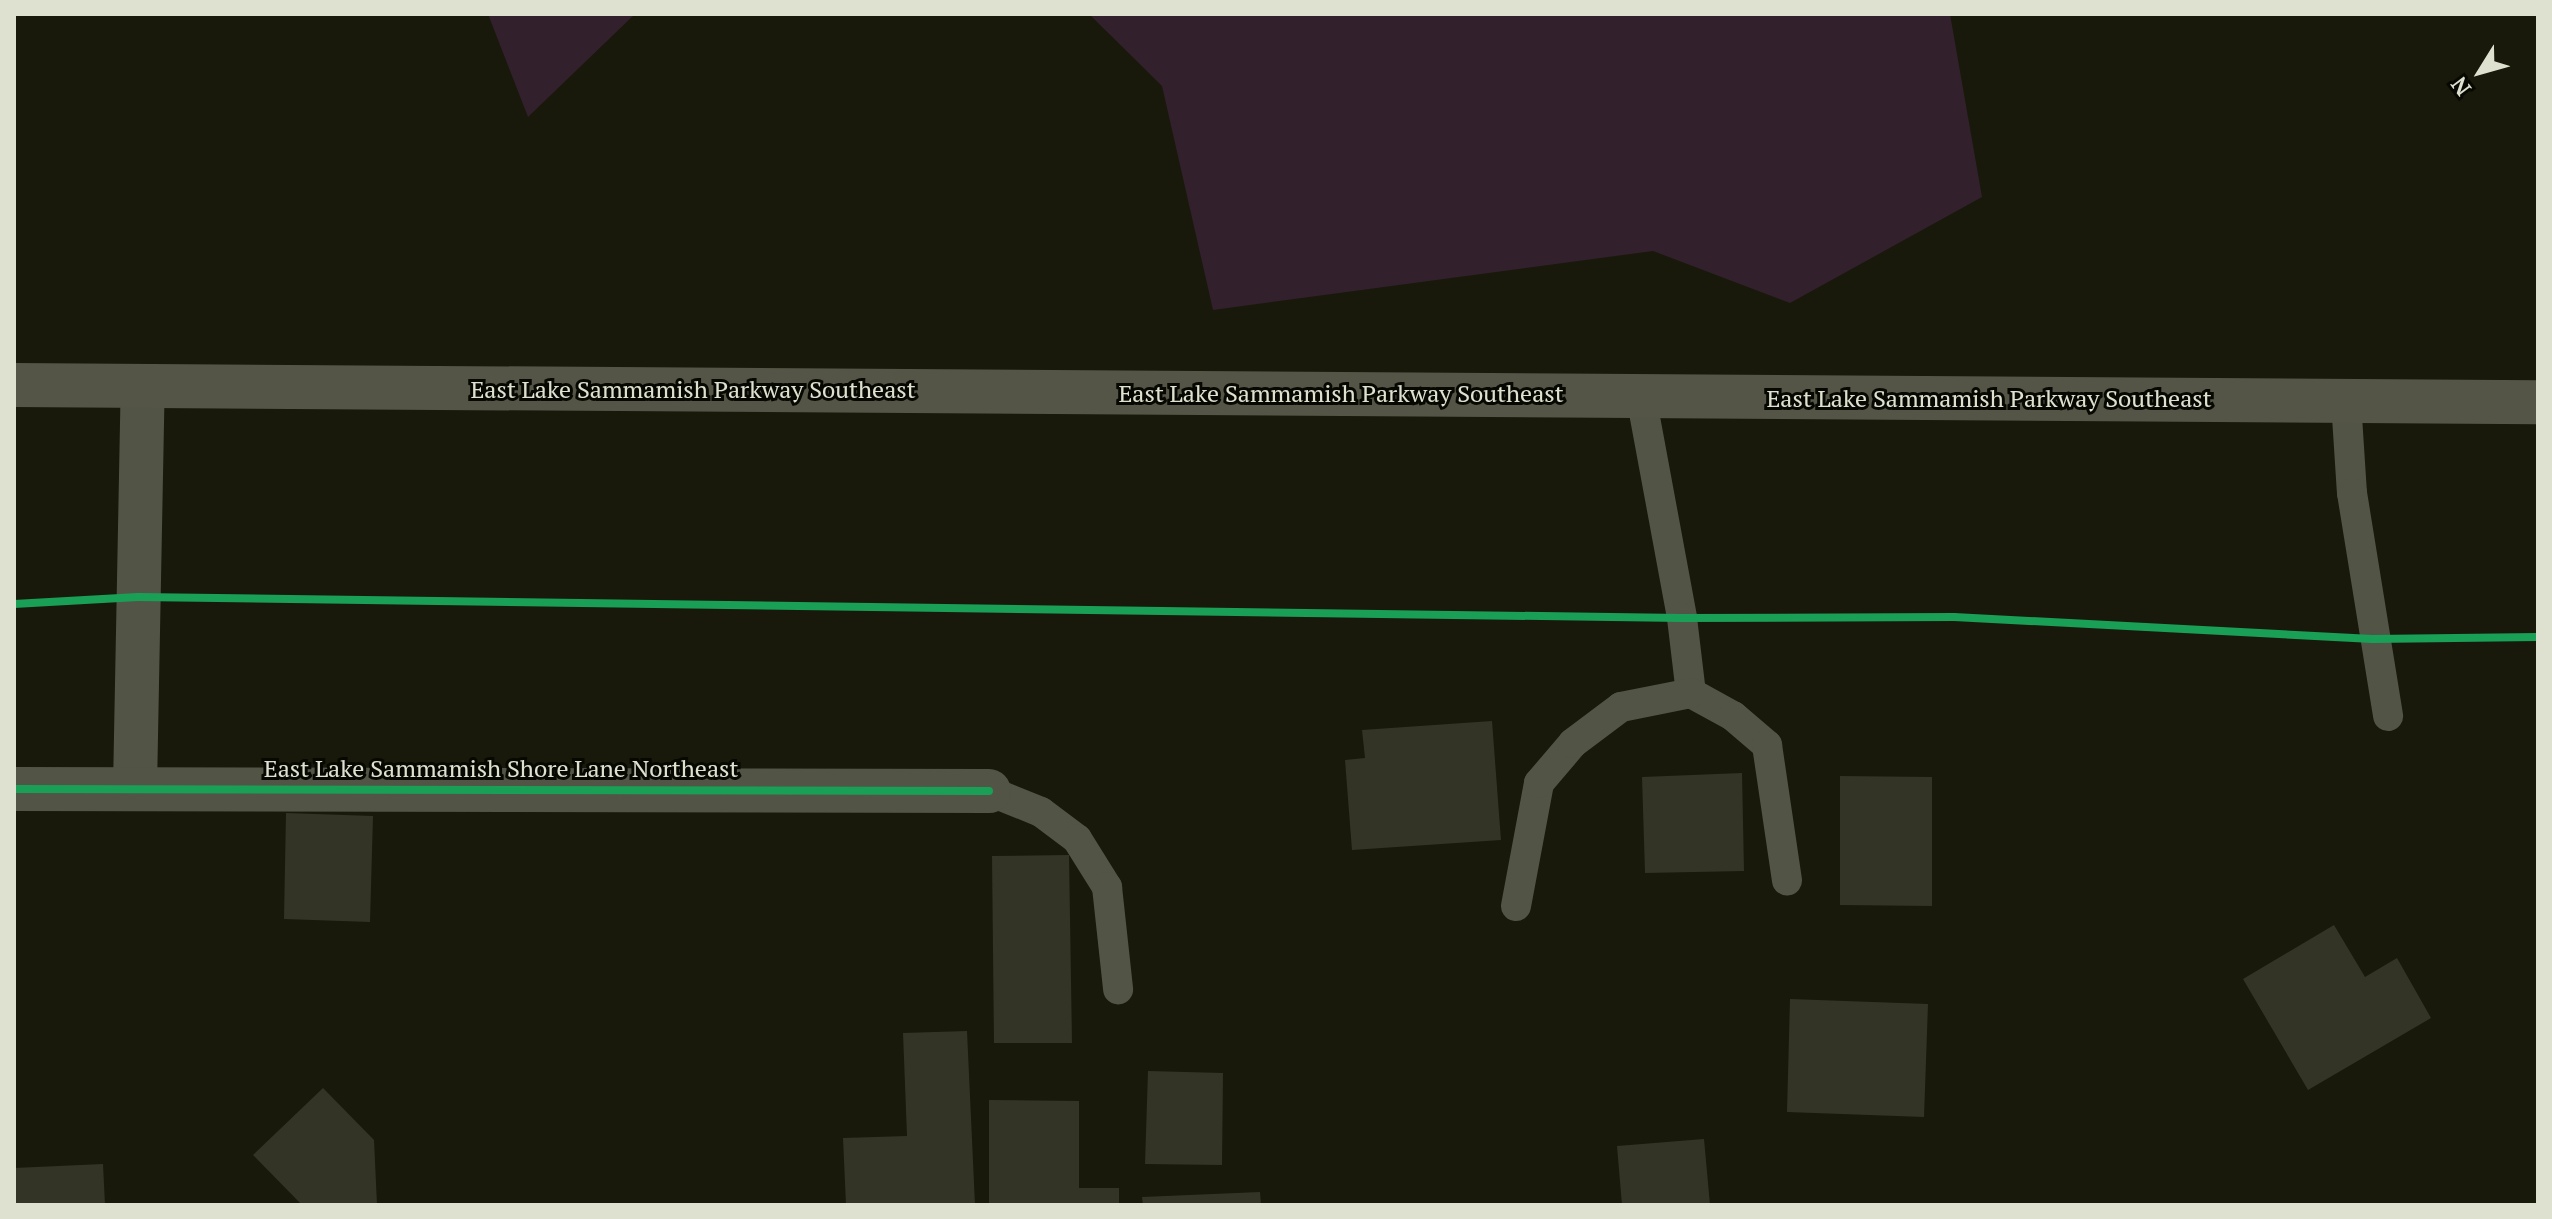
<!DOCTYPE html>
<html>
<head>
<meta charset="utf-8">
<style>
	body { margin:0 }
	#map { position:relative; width:2552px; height:1219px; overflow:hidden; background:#18190a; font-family:"PT Serif",serif }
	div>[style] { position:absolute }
	.green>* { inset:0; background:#32202d }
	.building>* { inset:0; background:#333426 }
	.lane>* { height:30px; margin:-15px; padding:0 15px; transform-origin:15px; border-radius:15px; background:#525446 }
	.street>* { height:44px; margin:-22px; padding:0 22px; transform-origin:22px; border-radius:22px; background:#525446 }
	.secondary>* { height:44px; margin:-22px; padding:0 22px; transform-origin:22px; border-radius:22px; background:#545546 }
	.cycleway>* { height:8px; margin:-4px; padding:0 4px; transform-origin:4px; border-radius:4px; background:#1a9f57 }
	span { translate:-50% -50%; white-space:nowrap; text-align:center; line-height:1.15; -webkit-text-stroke:6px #070801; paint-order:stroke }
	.street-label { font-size:24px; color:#dee1d0 }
	.frame { position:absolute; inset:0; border:16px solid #dee1d0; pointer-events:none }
	.north { position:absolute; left:2440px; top:32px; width:80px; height:80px; -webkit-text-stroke:6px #070801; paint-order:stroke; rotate:233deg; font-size:22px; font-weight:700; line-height:32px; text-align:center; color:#dee1d0 }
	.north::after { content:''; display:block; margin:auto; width:28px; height:36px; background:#dee1d0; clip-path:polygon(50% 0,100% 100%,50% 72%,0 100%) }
</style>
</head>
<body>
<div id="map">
	<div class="green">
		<div style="clip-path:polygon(488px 14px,635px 14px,528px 117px)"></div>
		<div style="clip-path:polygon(1089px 14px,1950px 14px,1982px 197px,1790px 303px,1653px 251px,1213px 310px,1162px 86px)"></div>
	</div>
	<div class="building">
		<div style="clip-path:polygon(1492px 721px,1501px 840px,1352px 850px,1345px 760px,1365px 758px,1362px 730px)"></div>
		<div style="clip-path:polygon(1742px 773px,1744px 871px,1645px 873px,1642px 777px)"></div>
		<div style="clip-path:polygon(1840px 776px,1932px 777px,1932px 906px,1840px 905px)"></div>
		<div style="clip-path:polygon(286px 813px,373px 816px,370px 922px,284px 919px)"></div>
		<div style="clip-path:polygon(1069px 855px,1072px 1043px,994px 1043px,992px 856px)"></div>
		<div style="clip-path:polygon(2334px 925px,2365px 977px,2397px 958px,2431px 1018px,2308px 1090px,2243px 979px)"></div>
		<div style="clip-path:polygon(1790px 999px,1928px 1004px,1924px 1117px,1787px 1112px)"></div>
		<div style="clip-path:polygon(967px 1031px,975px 1205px,846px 1205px,843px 1138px,907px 1136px,903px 1033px)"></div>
		<div style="clip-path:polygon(1148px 1071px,1223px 1073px,1222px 1165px,1145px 1164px)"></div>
		<div style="clip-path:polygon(323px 1088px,374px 1140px,377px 1205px,302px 1205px,253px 1155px)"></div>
		<div style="clip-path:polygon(989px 1100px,1079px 1101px,1079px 1188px,1119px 1188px,1119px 1205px,989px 1205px)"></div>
		<div style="clip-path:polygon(1704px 1139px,1710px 1205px,1622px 1205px,1617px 1146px)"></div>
		<div style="clip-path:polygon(103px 1164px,105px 1205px,14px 1205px,14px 1168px)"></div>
		<div style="clip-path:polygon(1260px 1192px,1261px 1205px,1143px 1205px,1142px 1197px)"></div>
	</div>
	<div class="lane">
		<div style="left:1641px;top:396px;width:226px;rotate:79.5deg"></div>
		<div style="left:1682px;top:618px;width:76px;rotate:83.2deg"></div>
		<div style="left:1691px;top:693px;width:48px;rotate:28.7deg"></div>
		<div style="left:1733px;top:716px;width:45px;rotate:40.5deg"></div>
		<div style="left:1767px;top:745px;width:137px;rotate:81.6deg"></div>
		<div style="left:2346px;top:401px;width:92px;rotate:86.3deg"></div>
		<div style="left:2352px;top:493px;width:226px;rotate:80.8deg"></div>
		<div style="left:989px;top:791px;width:56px;rotate:22deg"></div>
		<div style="left:1041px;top:812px;width:45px;rotate:36.9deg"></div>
		<div style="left:1077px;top:839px;width:57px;rotate:58deg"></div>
		<div style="left:1107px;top:887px;width:103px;rotate:83.8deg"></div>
		<div style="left:1516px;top:906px;width:125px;rotate:-79.4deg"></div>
		<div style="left:1539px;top:783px;width:52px;rotate:-49.6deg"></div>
		<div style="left:1573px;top:743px;width:60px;rotate:-36.9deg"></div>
		<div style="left:1621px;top:707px;width:71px;rotate:-11.3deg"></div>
	</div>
	<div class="street">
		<div style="left:135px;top:788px;width:401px;rotate:-88.9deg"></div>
		<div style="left:14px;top:789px;width:975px;rotate:0.12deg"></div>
	</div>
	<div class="secondary">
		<div style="left:14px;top:385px;width:2524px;rotate:0.39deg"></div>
	</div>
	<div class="cycleway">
		<div style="left:14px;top:604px;width:124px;rotate:-3.2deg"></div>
		<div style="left:138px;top:597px;width:1544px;rotate:0.78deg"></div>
		<div style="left:1682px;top:618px;width:272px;rotate:-0.2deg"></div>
		<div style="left:1954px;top:617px;width:419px;rotate:3deg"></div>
		<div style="left:2372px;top:639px;width:166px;rotate:-0.7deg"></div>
		<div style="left:14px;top:789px;width:975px;rotate:0.12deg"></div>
	</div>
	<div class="street-label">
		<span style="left:693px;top:390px">East Lake Sammamish Parkway Southeast</span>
		<span style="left:1341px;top:394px">East Lake Sammamish Parkway Southeast</span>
		<span style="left:1989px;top:399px">East Lake Sammamish Parkway Southeast</span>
		<span style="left:501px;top:769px">East Lake Sammamish Shore Lane Northeast</span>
	</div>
	<div class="frame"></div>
	<div class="north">N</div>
</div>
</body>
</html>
